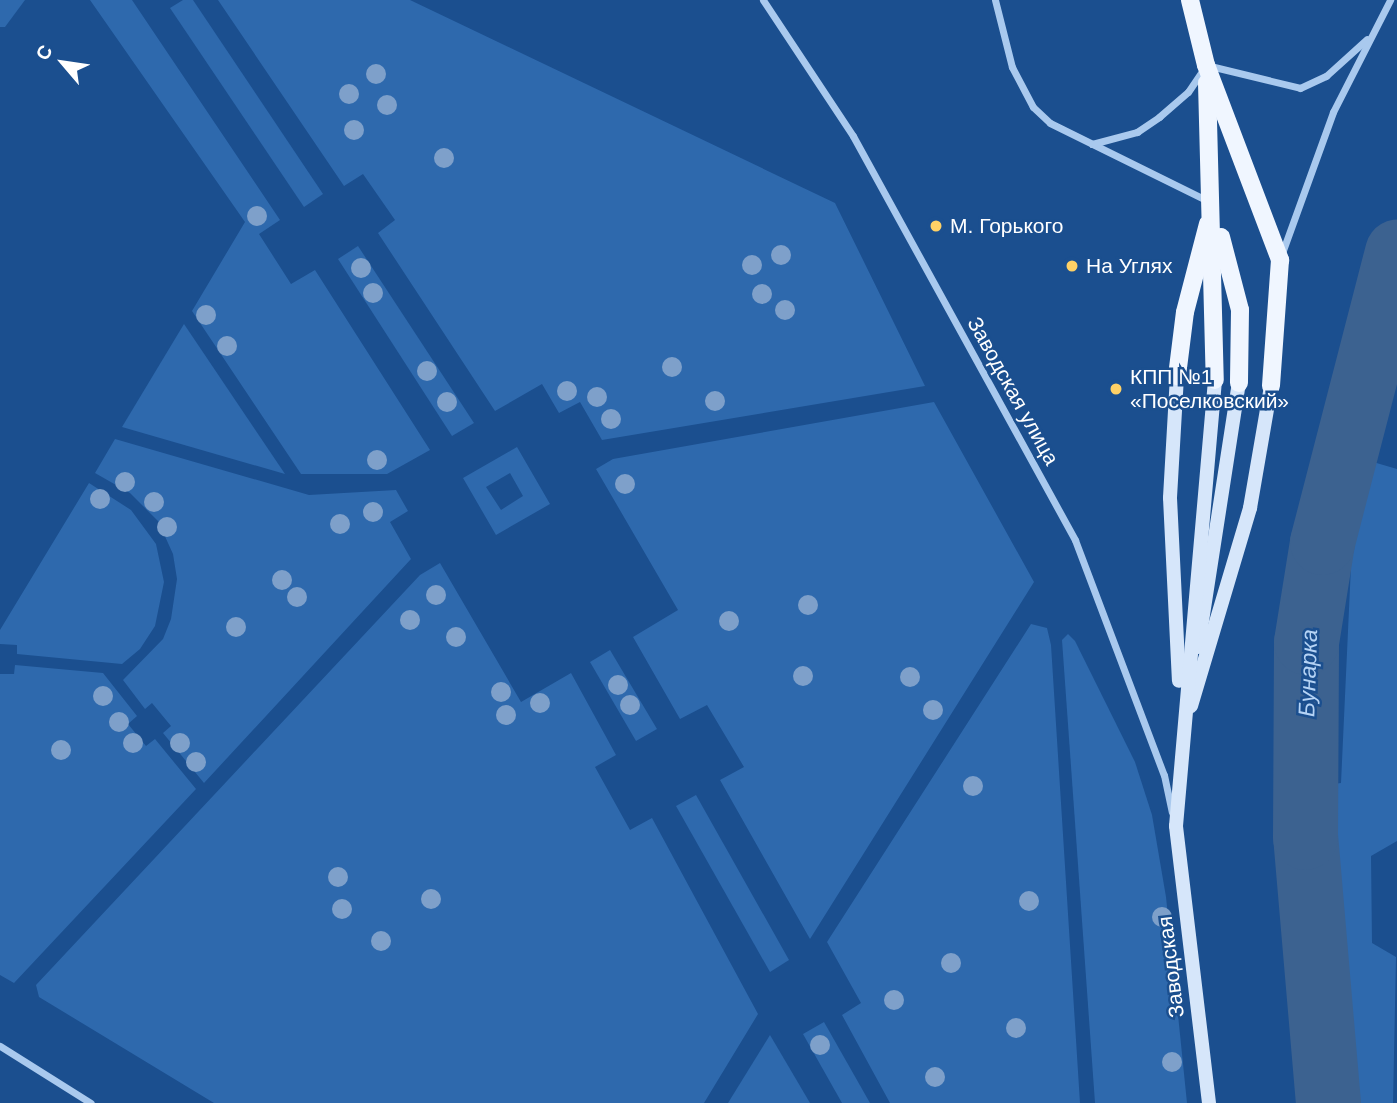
<!DOCTYPE html>
<html>
<head>
<meta charset="utf-8">
<style>
	body { margin:0 }
	#map { position:relative; width:1397px; height:1103px; overflow:hidden; background:#1b4f8f; font-family:Helvetica,sans-serif }
	div>[style] { position:absolute }
	.green>* { inset:0; background:#2e69ad }
	.river>* { height:65px; margin:-32.5px; padding:0 32.5px; transform-origin:32.5px; border-radius:32.5px; background:#3c6290 }
	.minor>* { height:7px; margin:-3.5px; padding:0 3.5px; transform-origin:3.5px; border-radius:3.5px; background:#a9c9ee }
	.secondary>* { height:14px; margin:-7px; padding:0 7px; transform-origin:7px; border-radius:7px; background:#d6e6fa }
	.primary>* { height:18px; margin:-9px; padding:0 9px; transform-origin:9px; border-radius:9px; background:#f0f6ff }
	.trees>* { width:20px; height:20px; margin:-10px; border-radius:50%; background:#7ea0ca }
	.dots>* { width:19px; height:19px; translate:-50% -50%; box-sizing:border-box; border:4px solid #1b4f8f; border-radius:50% }
	span { translate:-50% -50%; white-space:nowrap; text-align:center; line-height:1.15; -webkit-text-stroke:5px #1b4f8f; paint-order:stroke }
	.poi-label { font-size:21px; color:#fff }
	.left { translate:0 -50%; text-align:left }
	.street-label { font-size:21px; color:#fff }
	.water-label { font-size:23px; color:#b5d3f5; font-style:italic }
	.north { position:absolute; left:28px; top:28px; width:70px; height:70px; -webkit-text-stroke:5px #1b4f8f; paint-order:stroke; rotate:299deg; font-size:19px; font-weight:700; line-height:28px; text-align:center; color:#fff }
	.north::after { content:''; display:block; margin:auto; width:24px; height:32px; background:#fff; clip-path:polygon(50% 0,100% 100%,50% 72%,0 100%) }
</style>
</head>
<body>
<div id="map">
	<div class="green">
		<div style="clip-path:polygon(0 0,25px 0,5px 27px,0 27px)"></div>
		<div style="clip-path:polygon(90px 0,132px 0,280px 220px,259px 234px,291px 284px,315px 270px,430px 450px,387px 474px,301px 474px,192px 311px,245px 222px)"></div>
		<div style="clip-path:polygon(183px 0,193px 0,323px 194px,304px 207px,170px 8px)"></div>
		<div style="clip-path:polygon(218px 0,410px 0,835px 203px,925px 386px,602px 440px,580px 402px,559px 413px,542px 384px,495px 411px,378px 233px,395px 220px,363px 174px,344px 186px)"></div>
		<div style="clip-path:polygon(358px 246px,474px 423px,452px 436px,338px 259px)"></div>
		<div style="clip-path:polygon(184px 324px,285px 474px,122px 427px)"></div>
		<div style="clip-path:polygon(934px 402px,1034px 582px,810px 939px,720px 780px,744px 767px,707px 705px,680px 719px,633px 637px,678px 610px,596px 469px,613px 459px)"></div>
		<div style="clip-path:polygon(115px 439px,309px 495px,396px 490px,408px 511px,390px 522px,411px 559px,204px 783px,163px 733px,171px 726px,152px 703px,145px 709px,123px 680px,163px 639px,171px 619px,177px 579px,173px 554px,158px 521px,130px 493px,95px 473px)"></div>
		<div style="clip-path:polygon(evenodd,517px 447px,550px 504px,496px 535px,463px 478px,517px 447px,510px 473px,523px 496px,501px 510px,486px 487px,510px 473px)"></div>
		<div style="clip-path:polygon(1356px 457px,1397px 469px,1397px 841px,1371px 856px,1372px 943px,1396px 957px,1393px 1103px,1334px 1103px,1304px 788px,1341px 783px)"></div>
		<div style="clip-path:polygon(89px 483px,131px 510px,156px 544px,164px 582px,155px 626px,140px 649px,122px 664px,17px 654px,17px 645px,0 644px,0 630px)"></div>
		<div style="clip-path:polygon(440px 563px,521px 702px,571px 673px,616px 755px,595px 767px,630px 830px,652px 818px,758px 1014px,704px 1103px,214px 1103px,39px 997px,36px 985px,420px 575px)"></div>
		<div style="clip-path:polygon(1031px 624px,1047px 628px,1051px 645px,1080px 1103px,890px 1103px,842px 1015px,861px 1003px,827px 942px)"></div>
		<div style="clip-path:polygon(1068px 634px,1075px 641px,1135px 762px,1152px 815px,1166px 897px,1187px 1103px,1095px 1103px,1062px 640px)"></div>
		<div style="clip-path:polygon(610px 650px,657px 729px,636px 741px,590px 662px)"></div>
		<div style="clip-path:polygon(15px 665px,103px 673px,137px 716px,128px 724px,146px 746px,155px 739px,196px 789px,14px 983px,0 975px,0 674px,14px 674px)"></div>
		<div style="clip-path:polygon(696px 795px,789px 960px,770px 972px,676px 806px)"></div>
		<div style="clip-path:polygon(824px 1022px,870px 1103px,842px 1103px,803px 1034px)"></div>
		<div style="clip-path:polygon(770px 1035px,810px 1103px,728px 1103px)"></div>
	</div>
	<div class="river">
		<div style="left:1328px;top:1103px;width:267px;rotate:-94.9deg"></div>
		<div style="left:1305px;top:837px;width:195px;rotate:-89.7deg"></div>
		<div style="left:1306px;top:642px;width:101px;rotate:-80.9deg"></div>
		<div style="left:1322px;top:542px;width:300px;rotate:-75.5deg"></div>
	</div>
	<div class="minor">
		<div style="left:763px;top:0;width:163px;rotate:56.5deg"></div>
		<div style="left:853px;top:136px;width:461px;rotate:61.2deg"></div>
		<div style="left:1075px;top:540px;width:251px;rotate:69.3deg"></div>
		<div style="left:1164px;top:775px;width:38px;rotate:78deg"></div>
		<div style="left:995px;top:0;width:69px;rotate:75.8deg"></div>
		<div style="left:1012px;top:67px;width:45px;rotate:62.3deg"></div>
		<div style="left:1033px;top:107px;width:23px;rotate:43deg"></div>
		<div style="left:1050px;top:123px;width:176px;rotate:26.3deg"></div>
		<div style="left:1092px;top:144px;width:47px;rotate:-14.9deg"></div>
		<div style="left:1137px;top:132px;width:27px;rotate:-34deg"></div>
		<div style="left:1159px;top:117px;width:38px;rotate:-41deg"></div>
		<div style="left:1188px;top:92px;width:32px;rotate:-56deg"></div>
		<div style="left:1206px;top:65px;width:97px;rotate:13.7deg"></div>
		<div style="left:1300px;top:88px;width:29px;rotate:-25deg"></div>
		<div style="left:1326px;top:76px;width:55px;rotate:-42.1deg"></div>
		<div style="left:1282px;top:253px;width:150px;rotate:-70.1deg"></div>
		<div style="left:1333px;top:112px;width:126px;rotate:-63deg"></div>
		<div style="left:0;top:1046px;width:107px;rotate:32.1deg"></div>
	</div>
	<div class="secondary">
		<div style="left:1177px;top:376px;width:122px;rotate:93.3deg"></div>
		<div style="left:1170px;top:498px;width:183px;rotate:87.2deg"></div>
		<div style="left:1198px;top:647px;width:267px;rotate:-81.2deg"></div>
		<div style="left:1191px;top:706px;width:207px;rotate:-73.4deg"></div>
		<div style="left:1250px;top:508px;width:124px;rotate:-80.2deg"></div>
		<div style="left:1209px;top:1103px;width:279px;rotate:-96.8deg"></div>
		<div style="left:1176px;top:826px;width:448px;rotate:-85deg"></div>
	</div>
	<div class="primary">
		<div style="left:1190px;top:0;width:67px;rotate:76.2deg"></div>
		<div style="left:1206px;top:65px;width:209px;rotate:69.2deg"></div>
		<div style="left:1280px;top:260px;width:126px;rotate:94.1deg"></div>
		<div style="left:1207px;top:83px;width:297px;rotate:88.5deg"></div>
		<div style="left:1221px;top:237px;width:75px;rotate:75.4deg"></div>
		<div style="left:1240px;top:310px;width:73px;rotate:90.8deg"></div>
		<div style="left:1177px;top:376px;width:64px;rotate:-82.9deg"></div>
		<div style="left:1185px;top:312px;width:91px;rotate:-75.4deg"></div>
	</div>
	<div class="trees">
		<div style="left:376px;top:74px"></div>
		<div style="left:349px;top:94px"></div>
		<div style="left:387px;top:105px"></div>
		<div style="left:354px;top:130px"></div>
		<div style="left:444px;top:158px"></div>
		<div style="left:257px;top:216px"></div>
		<div style="left:781px;top:255px"></div>
		<div style="left:752px;top:265px"></div>
		<div style="left:361px;top:268px"></div>
		<div style="left:373px;top:293px"></div>
		<div style="left:762px;top:294px"></div>
		<div style="left:785px;top:310px"></div>
		<div style="left:206px;top:315px"></div>
		<div style="left:227px;top:346px"></div>
		<div style="left:672px;top:367px"></div>
		<div style="left:427px;top:371px"></div>
		<div style="left:567px;top:391px"></div>
		<div style="left:597px;top:397px"></div>
		<div style="left:715px;top:401px"></div>
		<div style="left:447px;top:402px"></div>
		<div style="left:611px;top:419px"></div>
		<div style="left:377px;top:460px"></div>
		<div style="left:125px;top:482px"></div>
		<div style="left:625px;top:484px"></div>
		<div style="left:100px;top:499px"></div>
		<div style="left:154px;top:502px"></div>
		<div style="left:373px;top:512px"></div>
		<div style="left:340px;top:524px"></div>
		<div style="left:167px;top:527px"></div>
		<div style="left:282px;top:580px"></div>
		<div style="left:436px;top:595px"></div>
		<div style="left:297px;top:597px"></div>
		<div style="left:808px;top:605px"></div>
		<div style="left:410px;top:620px"></div>
		<div style="left:729px;top:621px"></div>
		<div style="left:236px;top:627px"></div>
		<div style="left:456px;top:637px"></div>
		<div style="left:803px;top:676px"></div>
		<div style="left:910px;top:677px"></div>
		<div style="left:618px;top:685px"></div>
		<div style="left:501px;top:692px"></div>
		<div style="left:103px;top:696px"></div>
		<div style="left:540px;top:703px"></div>
		<div style="left:630px;top:705px"></div>
		<div style="left:933px;top:710px"></div>
		<div style="left:506px;top:715px"></div>
		<div style="left:119px;top:722px"></div>
		<div style="left:133px;top:743px"></div>
		<div style="left:180px;top:743px"></div>
		<div style="left:61px;top:750px"></div>
		<div style="left:196px;top:762px"></div>
		<div style="left:973px;top:786px"></div>
		<div style="left:338px;top:877px"></div>
		<div style="left:431px;top:899px"></div>
		<div style="left:1029px;top:901px"></div>
		<div style="left:342px;top:909px"></div>
		<div style="left:1162px;top:917px"></div>
		<div style="left:381px;top:941px"></div>
		<div style="left:951px;top:963px"></div>
		<div style="left:894px;top:1000px"></div>
		<div style="left:1016px;top:1028px"></div>
		<div style="left:820px;top:1045px"></div>
		<div style="left:1172px;top:1062px"></div>
		<div style="left:935px;top:1077px"></div>
	</div>
	<div class="dots">
		<div style="left:936px;top:226px;background:#ffd166"></div>
		<div style="left:1072px;top:266px;background:#ffd166"></div>
		<div style="left:1116px;top:389px;background:#ffd166"></div>
	</div>
	<div class="poi-label">
		<span class="left" style="left:950px;top:226px">М. Горького</span>
		<span class="left" style="left:1086px;top:266px">На Углях</span>
		<span class="left" style="left:1130px;top:389px">КПП №1<br>«Поселковский»</span>
	</div>
	<div class="street-label">
		<span style="left:1013px;top:391px;rotate:61deg">Заводская улица</span>
		<span style="left:1171px;top:967px;rotate:-97deg">Заводская</span>
	</div>
	<div class="water-label">
		<span style="left:1308px;top:673px;rotate:-88deg">Бунарка</span>
	</div>
	<div class="north">С</div>
</div>
</body>
</html>
